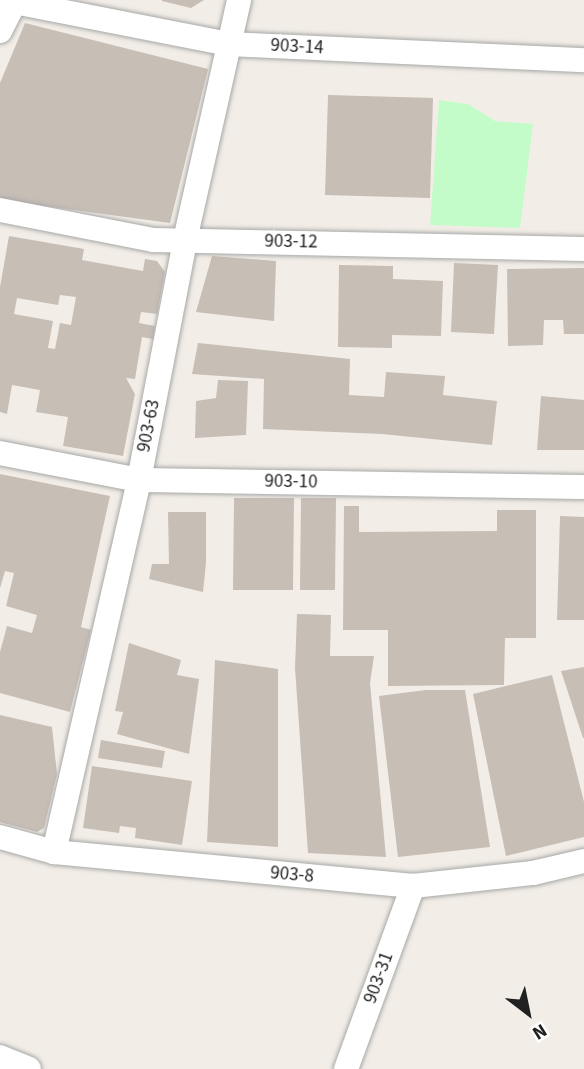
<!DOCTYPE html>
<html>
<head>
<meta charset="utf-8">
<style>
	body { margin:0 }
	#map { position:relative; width:584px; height:1069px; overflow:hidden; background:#f2eee7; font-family:"Source Sans 3",sans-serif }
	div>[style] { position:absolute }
	.park>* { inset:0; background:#c4fcc9 }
	.building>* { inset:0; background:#c7beb6 }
	.roads { filter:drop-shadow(0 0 2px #a8a8a8) drop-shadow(0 0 2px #a8a8a8) }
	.minor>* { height:24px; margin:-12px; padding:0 12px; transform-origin:12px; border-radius:12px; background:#fff }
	span { translate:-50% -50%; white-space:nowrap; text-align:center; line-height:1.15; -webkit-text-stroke:6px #fff; paint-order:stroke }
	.street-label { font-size:19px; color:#212121 }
	.north { position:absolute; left:493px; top:978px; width:70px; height:70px; -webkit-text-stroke:5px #fff; paint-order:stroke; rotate:148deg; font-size:19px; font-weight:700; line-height:28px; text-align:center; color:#212121 }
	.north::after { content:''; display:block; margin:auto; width:24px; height:32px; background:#212121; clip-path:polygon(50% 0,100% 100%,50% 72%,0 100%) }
</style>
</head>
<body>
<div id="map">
	<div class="park">
		<div style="clip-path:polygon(439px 100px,468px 104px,495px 121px,533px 124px,520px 228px,430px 225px)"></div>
	</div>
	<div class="building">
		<div style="clip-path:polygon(204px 0,191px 8px,162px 1px,162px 0)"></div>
		<div style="clip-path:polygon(25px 23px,208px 69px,170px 223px,0 200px,0 83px)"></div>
		<div style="clip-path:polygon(328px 95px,433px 98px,430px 198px,325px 195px)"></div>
		<div style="clip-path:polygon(evenodd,9px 236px,84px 249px,82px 260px,143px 271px,145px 259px,157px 261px,165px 272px,157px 314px,141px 312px,139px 323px,155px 326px,153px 339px,142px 337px,135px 379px,126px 378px,135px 394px,123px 456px,63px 446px,68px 417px,36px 412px,40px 390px,12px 385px,7px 414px,0 412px,0 287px,9px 236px,60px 295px,76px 297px,71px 325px,60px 323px,55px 349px,48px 348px,53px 321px,14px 314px,17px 298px,58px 305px,60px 295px)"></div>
		<div style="clip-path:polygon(212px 256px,276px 261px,274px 321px,196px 312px)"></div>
		<div style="clip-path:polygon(454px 263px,498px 265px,494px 334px,451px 332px)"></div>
		<div style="clip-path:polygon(339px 265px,393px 266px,393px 279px,443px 281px,441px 336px,392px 335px,392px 348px,338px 347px)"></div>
		<div style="clip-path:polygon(584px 268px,584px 334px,564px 334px,563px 320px,544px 320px,543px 345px,508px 346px,507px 269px)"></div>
		<div style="clip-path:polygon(198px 343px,350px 359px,349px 395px,384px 397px,386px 372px,445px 376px,443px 395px,497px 401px,492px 445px,382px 434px,263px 429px,264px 379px,192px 374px)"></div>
		<div style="clip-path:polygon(218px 380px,248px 381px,246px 435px,195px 438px,196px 401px,216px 398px)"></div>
		<div style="clip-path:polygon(541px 396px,584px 400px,584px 450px,537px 450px)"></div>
		<div style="clip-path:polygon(0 474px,110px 496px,81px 627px,91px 630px,70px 712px,0 693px,0 652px,7px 626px,32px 633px,37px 615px,6px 606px,14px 573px,5px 571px,0 588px)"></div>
		<div style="clip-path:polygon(234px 498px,294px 498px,293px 590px,233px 590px)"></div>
		<div style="clip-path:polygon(301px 498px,336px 498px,335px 590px,300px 590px)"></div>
		<div style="clip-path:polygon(344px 506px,359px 506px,359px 532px,497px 531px,497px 510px,536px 510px,536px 638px,505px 638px,504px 685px,388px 686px,388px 630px,343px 630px)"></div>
		<div style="clip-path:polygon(168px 512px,206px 512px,206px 563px,203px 592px,149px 579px,152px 564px,169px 564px)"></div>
		<div style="clip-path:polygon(560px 516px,584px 517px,584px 620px,557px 620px)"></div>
		<div style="clip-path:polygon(297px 614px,331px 615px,330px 656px,374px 656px,370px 683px,386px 857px,308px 853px,295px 668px)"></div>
		<div style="clip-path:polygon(129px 643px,181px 660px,177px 675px,199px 679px,189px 754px,117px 734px,123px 712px,115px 711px)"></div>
		<div style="clip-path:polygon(215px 660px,278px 669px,278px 847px,207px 842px)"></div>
		<div style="clip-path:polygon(584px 667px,584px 738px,583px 738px,561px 671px)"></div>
		<div style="clip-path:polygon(552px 675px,584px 802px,584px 837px,506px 856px,473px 694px)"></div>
		<div style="clip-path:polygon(426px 690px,465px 690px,490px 847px,398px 857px,379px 696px)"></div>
		<div style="clip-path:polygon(0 715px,52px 727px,57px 774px,44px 828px,37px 832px,0 822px)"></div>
		<div style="clip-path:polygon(101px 740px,165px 751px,162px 768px,98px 758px)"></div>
		<div style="clip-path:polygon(92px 766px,192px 781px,182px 845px,135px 838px,136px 828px,120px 826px,119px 833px,83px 828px)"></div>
	</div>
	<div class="roads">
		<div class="minor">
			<div style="left:4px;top:0;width:229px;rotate:11.1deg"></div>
			<div style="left:229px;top:44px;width:355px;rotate:2.6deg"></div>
			<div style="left:0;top:31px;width:35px;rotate:-63deg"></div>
			<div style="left:0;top:210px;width:156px;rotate:11.1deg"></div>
			<div style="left:153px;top:240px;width:431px;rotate:1.2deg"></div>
			<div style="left:0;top:453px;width:142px;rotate:11deg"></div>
			<div style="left:139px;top:480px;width:445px;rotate:0.9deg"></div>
			<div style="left:0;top:837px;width:56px;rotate:15.5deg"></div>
			<div style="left:54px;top:852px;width:361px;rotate:5.4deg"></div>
			<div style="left:413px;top:886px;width:121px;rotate:-6.2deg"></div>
			<div style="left:533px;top:873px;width:52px;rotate:-13.2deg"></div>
			<div style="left:54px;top:852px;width:382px;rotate:-77.1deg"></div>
			<div style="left:139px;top:480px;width:244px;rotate:-79.1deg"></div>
			<div style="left:185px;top:240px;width:246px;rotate:-77.3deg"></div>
			<div style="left:0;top:1057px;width:31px;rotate:22deg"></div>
			<div style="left:346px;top:1069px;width:195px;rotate:-69.9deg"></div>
		</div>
	</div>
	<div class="street-label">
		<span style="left:297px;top:47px;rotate:3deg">903-14</span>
		<span style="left:291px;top:242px;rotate:1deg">903-12</span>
		<span style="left:149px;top:426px;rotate:-79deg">903-63</span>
		<span style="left:291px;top:482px;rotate:1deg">903-10</span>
		<span style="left:292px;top:875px;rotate:5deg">903-8</span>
		<span style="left:379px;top:978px;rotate:-70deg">903-31</span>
	</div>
	<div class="north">N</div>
</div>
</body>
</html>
